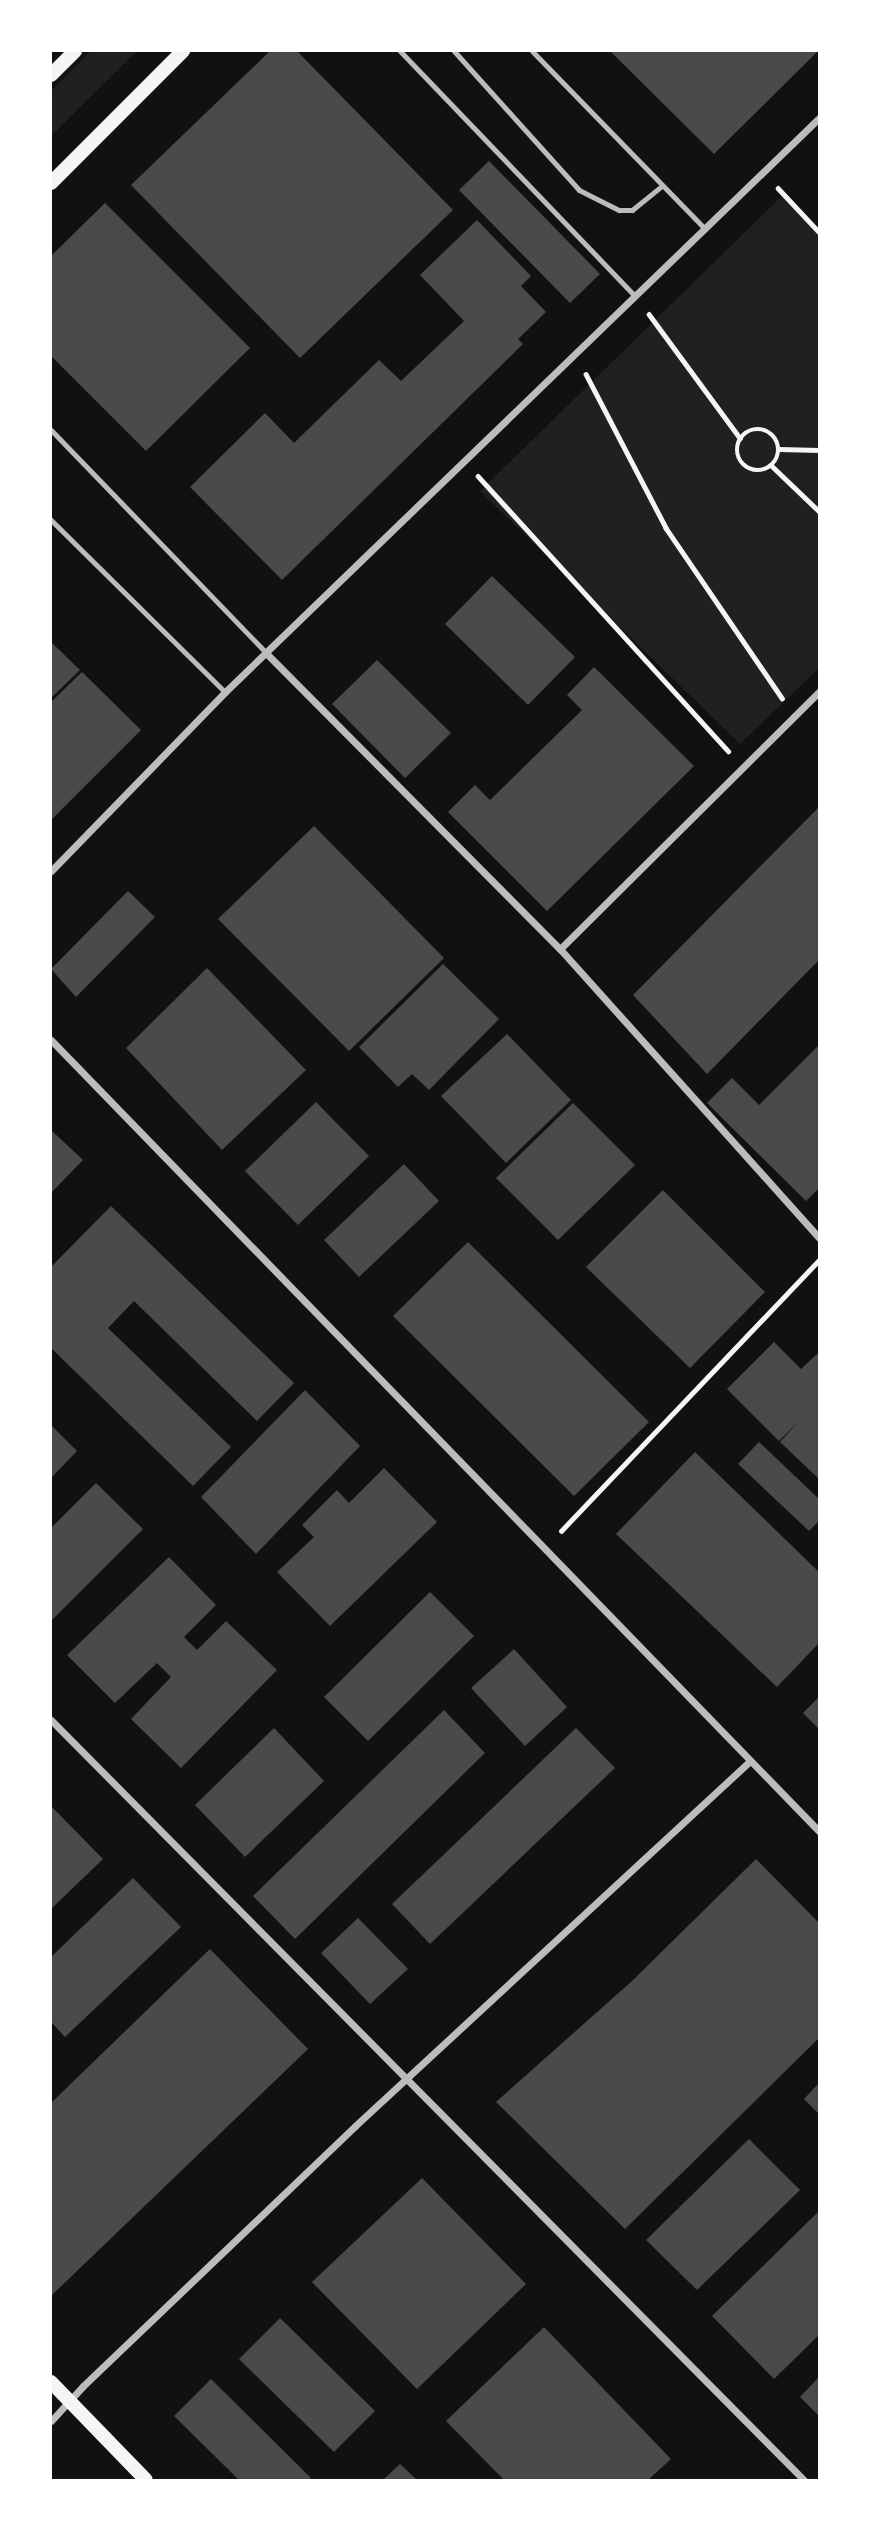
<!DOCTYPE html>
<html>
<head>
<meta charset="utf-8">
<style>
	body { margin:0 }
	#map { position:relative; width:870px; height:2531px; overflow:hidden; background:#111; font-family:Arial,sans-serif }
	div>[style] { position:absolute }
	.green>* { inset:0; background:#202020 }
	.building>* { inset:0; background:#4a4a4a }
	.path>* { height:4.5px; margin:-2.25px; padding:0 2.25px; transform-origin:2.25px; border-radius:2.25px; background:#f5f5f5 }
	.path>.ring { margin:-2.25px; padding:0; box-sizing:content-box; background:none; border:4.5px solid #f5f5f5; border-radius:50% }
	.service>* { height:5px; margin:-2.5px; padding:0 2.5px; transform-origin:2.5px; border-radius:2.5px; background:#bcbcbc }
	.minor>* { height:7px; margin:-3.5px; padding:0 3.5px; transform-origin:3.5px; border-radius:3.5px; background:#bcbcbc }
	.secondary>* { height:14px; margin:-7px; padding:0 7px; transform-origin:7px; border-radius:7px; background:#f5f5f5 }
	span { translate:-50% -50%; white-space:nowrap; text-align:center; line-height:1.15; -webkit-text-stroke:7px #fff; paint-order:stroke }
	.frame { position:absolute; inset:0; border:52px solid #fff; pointer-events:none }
</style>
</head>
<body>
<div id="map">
	<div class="green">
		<div style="clip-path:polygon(91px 51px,137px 51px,51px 136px,51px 91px)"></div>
		<div style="clip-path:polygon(785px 193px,819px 228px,819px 668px,740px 744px,480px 491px)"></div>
	</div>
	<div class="building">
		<div style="clip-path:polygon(270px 51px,297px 51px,453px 210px,300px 358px,131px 185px)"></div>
		<div style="clip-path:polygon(610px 51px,818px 51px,714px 154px)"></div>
		<div style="clip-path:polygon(489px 161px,600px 274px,570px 303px,459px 190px)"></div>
		<div style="clip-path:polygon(105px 203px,250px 348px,146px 451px,51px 356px,51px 256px)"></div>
		<div style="clip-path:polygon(477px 220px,531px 276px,521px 286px,546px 312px,518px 339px,523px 344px,282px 580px,190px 487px,265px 413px,294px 443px,379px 360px,401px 381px,464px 321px,420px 275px)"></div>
		<div style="clip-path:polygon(492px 576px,575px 657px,528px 705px,445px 624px)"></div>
		<div style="clip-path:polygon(51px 642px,80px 670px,51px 698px)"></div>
		<div style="clip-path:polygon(377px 660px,451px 733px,405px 778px,332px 704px)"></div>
		<div style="clip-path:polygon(594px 667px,694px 766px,547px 911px,448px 812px,475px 785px,490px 800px,582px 710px,567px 695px)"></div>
		<div style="clip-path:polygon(82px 672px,141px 730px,51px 820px,51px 702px)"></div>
		<div style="clip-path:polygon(819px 807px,819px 960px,707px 1074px,633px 995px)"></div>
		<div style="clip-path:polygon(314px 826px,444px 958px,349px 1051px,218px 919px)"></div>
		<div style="clip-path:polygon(128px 891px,155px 917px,76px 997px,51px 969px)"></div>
		<div style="clip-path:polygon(443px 964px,499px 1019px,429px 1090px,412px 1074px,398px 1087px,359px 1047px)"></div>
		<div style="clip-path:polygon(207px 968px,306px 1070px,222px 1150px,126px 1048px)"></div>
		<div style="clip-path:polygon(507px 1034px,571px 1100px,506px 1163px,441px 1096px)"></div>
		<div style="clip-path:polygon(819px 1045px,819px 1188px,806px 1201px,707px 1103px,732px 1078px,759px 1105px)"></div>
		<div style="clip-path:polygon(316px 1102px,369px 1156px,298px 1225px,245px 1171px)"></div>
		<div style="clip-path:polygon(573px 1103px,635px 1165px,558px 1240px,496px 1178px)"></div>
		<div style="clip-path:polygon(51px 1130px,83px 1160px,51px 1193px)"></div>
		<div style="clip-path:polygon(404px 1164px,439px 1201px,359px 1277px,324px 1240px)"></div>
		<div style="clip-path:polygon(663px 1190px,765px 1292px,690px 1368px,586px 1267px)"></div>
		<div style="clip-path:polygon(111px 1206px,294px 1383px,257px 1421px,134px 1301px,108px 1328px,231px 1447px,193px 1486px,51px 1348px,51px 1267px)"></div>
		<div style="clip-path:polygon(468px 1242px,649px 1422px,574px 1496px,393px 1316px)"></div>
		<div style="clip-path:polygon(774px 1342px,801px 1369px,817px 1354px,819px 1356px,819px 1479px,780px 1442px,799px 1421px,779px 1441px,727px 1389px)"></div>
		<div style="clip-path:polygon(305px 1390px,360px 1446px,256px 1554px,201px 1497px)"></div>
		<div style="clip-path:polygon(51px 1425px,77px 1451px,51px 1478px)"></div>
		<div style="clip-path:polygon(759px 1442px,819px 1499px,819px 1521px,809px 1531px,738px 1464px)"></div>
		<div style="clip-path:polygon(695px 1452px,819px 1572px,819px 1643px,777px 1687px,616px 1534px)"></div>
		<div style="clip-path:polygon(384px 1468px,437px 1522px,330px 1626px,277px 1572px,314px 1537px,302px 1525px,337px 1490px,349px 1503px)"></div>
		<div style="clip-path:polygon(96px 1483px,143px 1529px,51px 1621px,51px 1528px)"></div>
		<div style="clip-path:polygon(169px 1557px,216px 1605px,184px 1637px,197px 1650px,226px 1621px,277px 1670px,181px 1768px,131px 1719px,171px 1677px,157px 1663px,115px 1703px,67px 1655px)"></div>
		<div style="clip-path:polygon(430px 1592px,474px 1636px,368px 1741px,324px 1697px)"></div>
		<div style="clip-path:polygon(514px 1649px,567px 1707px,525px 1746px,471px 1688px)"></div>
		<div style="clip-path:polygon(819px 1697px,819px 1729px,803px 1713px)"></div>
		<div style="clip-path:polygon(444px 1710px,485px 1753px,295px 1939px,253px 1896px)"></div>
		<div style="clip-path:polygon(274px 1728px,324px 1781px,245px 1857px,195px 1805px)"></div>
		<div style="clip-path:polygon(576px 1728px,615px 1768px,430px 1944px,392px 1904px)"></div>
		<div style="clip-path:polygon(51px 1806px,103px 1859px,51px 1909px)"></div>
		<div style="clip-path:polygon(756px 1859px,819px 1923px,819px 2038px,625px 2229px,496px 2102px,632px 1981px)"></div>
		<div style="clip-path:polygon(133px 1878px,181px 1927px,65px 2037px,51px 2022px,51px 1957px)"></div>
		<div style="clip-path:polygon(358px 1918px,408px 1969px,370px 2004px,321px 1953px)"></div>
		<div style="clip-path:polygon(210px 1949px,308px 2049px,51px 2296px,51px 2103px)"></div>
		<div style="clip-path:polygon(819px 2083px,819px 2114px,804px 2099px)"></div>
		<div style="clip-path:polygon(749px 2139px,800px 2190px,697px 2290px,646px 2240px)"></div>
		<div style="clip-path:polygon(422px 2178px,526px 2284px,417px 2389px,312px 2282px)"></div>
		<div style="clip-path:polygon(819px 2211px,819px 2335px,774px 2379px,712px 2316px)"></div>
		<div style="clip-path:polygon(280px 2318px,375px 2411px,334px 2452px,239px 2359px)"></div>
		<div style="clip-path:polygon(544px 2327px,671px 2459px,648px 2480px,504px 2480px,446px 2421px)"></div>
		<div style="clip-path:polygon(819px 2377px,819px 2416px,800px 2397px)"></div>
		<div style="clip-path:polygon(211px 2379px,311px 2478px,308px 2480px,239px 2480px,174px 2416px)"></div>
		<div style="clip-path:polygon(400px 2464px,417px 2480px,383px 2480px)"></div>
	</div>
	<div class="path">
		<div style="left:778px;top:188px;width:60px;rotate:47deg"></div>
		<div style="left:649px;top:314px;width:154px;rotate:53.7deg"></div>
		<div style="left:586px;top:374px;width:174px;rotate:62.5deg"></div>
		<div style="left:666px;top:528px;width:206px;rotate:55.7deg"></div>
		<div class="ring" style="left:737px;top:429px;width:37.5px;height:37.5px"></div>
		<div style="left:779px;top:449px;width:40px;rotate:1.4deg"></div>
		<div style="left:772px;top:466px;width:65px;rotate:43.8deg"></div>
		<div style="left:478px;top:476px;width:372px;rotate:47.7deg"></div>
		<div style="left:561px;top:1531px;width:374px;rotate:-46.4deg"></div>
	</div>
	<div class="service">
		<div style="left:400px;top:51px;width:339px;rotate:46.2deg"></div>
		<div style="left:454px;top:51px;width:187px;rotate:48deg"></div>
		<div style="left:579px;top:190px;width:45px;rotate:26.6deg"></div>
		<div style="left:619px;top:210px;width:13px"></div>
		<div style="left:632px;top:210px;width:38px;rotate:-39deg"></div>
		<div style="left:532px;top:51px;width:247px;rotate:45.8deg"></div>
		<div style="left:51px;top:430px;width:311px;rotate:46deg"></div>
		<div style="left:51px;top:520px;width:245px;rotate:44.7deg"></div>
	</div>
	<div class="minor">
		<div style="left:267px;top:654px;width:416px;rotate:45.2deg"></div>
		<div style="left:560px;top:949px;width:388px;rotate:48.1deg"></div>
		<div style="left:51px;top:871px;width:250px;rotate:-45.8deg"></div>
		<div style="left:225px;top:692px;width:826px;rotate:-44.02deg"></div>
		<div style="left:560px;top:949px;width:365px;rotate:-44.8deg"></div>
		<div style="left:51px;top:1040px;width:1102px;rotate:45.85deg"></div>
		<div style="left:51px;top:1720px;width:1070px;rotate:45.27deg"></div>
		<div style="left:51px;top:2421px;width:47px;rotate:-47.6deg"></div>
		<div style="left:83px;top:2386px;width:376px;rotate:-43.7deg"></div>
		<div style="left:355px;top:2126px;width:538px;rotate:-42.74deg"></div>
	</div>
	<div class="secondary">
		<div style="left:51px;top:75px;width:34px;rotate:-45deg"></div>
		<div style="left:51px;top:183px;width:187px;rotate:-45deg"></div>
		<div style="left:51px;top:2382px;width:136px;rotate:45.9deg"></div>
	</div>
	<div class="frame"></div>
</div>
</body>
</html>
